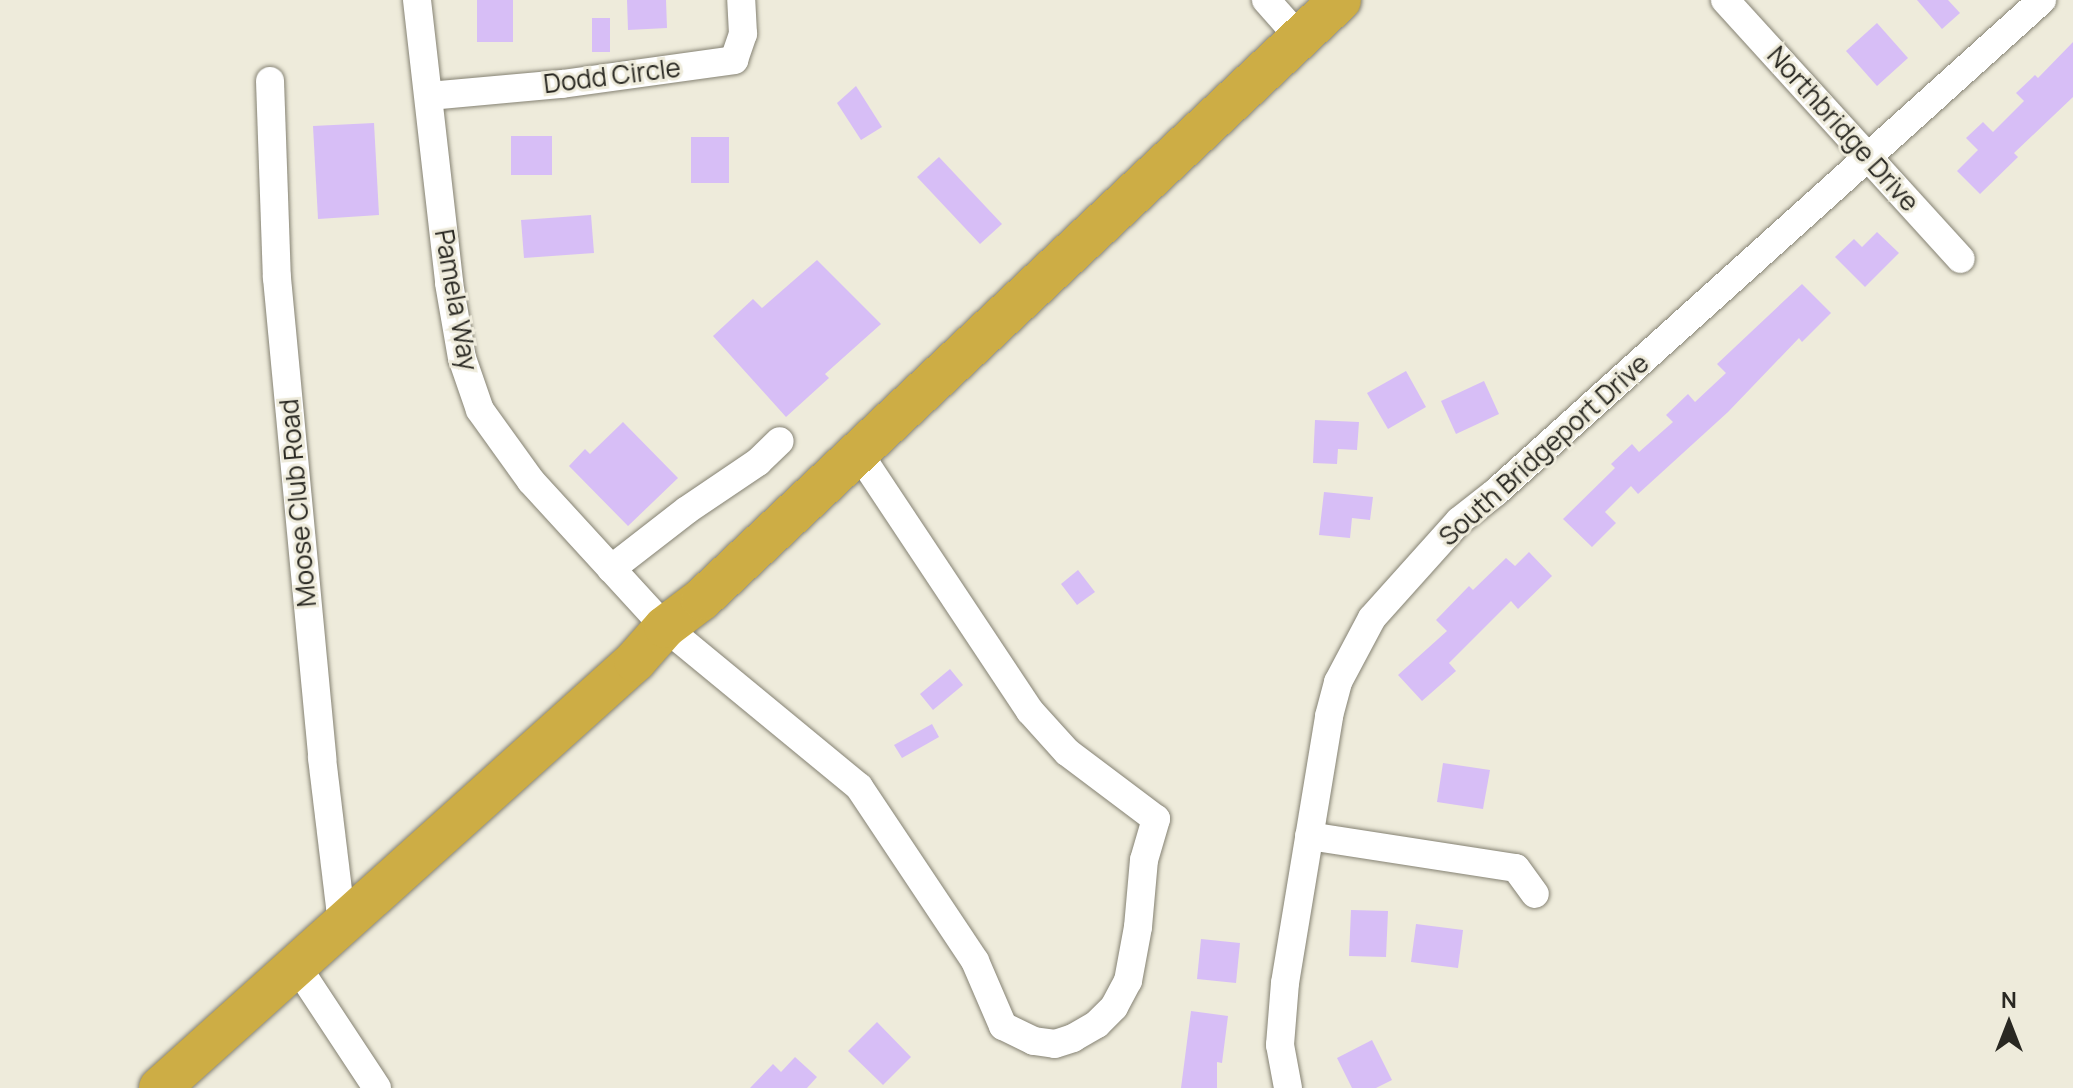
<!DOCTYPE html>
<html>
<head>
<meta charset="utf-8">
<style>
	body { margin:0 }
	#map { position:relative; width:2073px; height:1088px; overflow:hidden; background:#eeebdb; font-family:Manrope,sans-serif }
	div>[style] { position:absolute }
	.building>* { inset:0; background:#d7bef6 }
	.roads { filter:drop-shadow(0 0 2px #858273) drop-shadow(0 0 2px #858273) }
	.minor>* { height:28px; margin:-14px; padding:0 14px; transform-origin:14px; border-radius:14px; background:#fff }
	.highway>* { height:42px; margin:-21px; padding:0 21px; transform-origin:21px; border-radius:21px; background:#cdad45 }
	span { translate:-50% -50%; white-space:nowrap; text-align:center; line-height:1.15; -webkit-text-stroke:6px #eeebdb; paint-order:stroke }
	.street-label { font-size:26px; color:#292822 }
	.north { position:absolute; left:1969px; top:984px; width:80px; height:80px; -webkit-text-stroke:6px #eeebdb; paint-order:stroke; rotate:0deg; font-size:22px; font-weight:700; line-height:32px; text-align:center; color:#292822 }
	.north::after { content:''; display:block; margin:auto; width:28px; height:36px; background:#292822; clip-path:polygon(50% 0,100% 100%,50% 72%,0 100%) }
</style>
</head>
<body>
<div id="map">
	<div class="building">
		<div style="clip-path:polygon(477px 0,513px 0,513px 42px,477px 42px)"></div>
		<div style="clip-path:polygon(627px 0,666px 0,667px 28px,628px 30px)"></div>
		<div style="clip-path:polygon(1917px 0,1948px 0,1960px 13px,1942px 29px)"></div>
		<div style="clip-path:polygon(592px 18px,610px 18px,610px 52px,592px 52px)"></div>
		<div style="clip-path:polygon(1877px 23px,1908px 58px,1877px 86px,1846px 51px)"></div>
		<div style="clip-path:polygon(2073px 42px,2073px 97px,2014px 153px,2018px 157px,1980px 194px,1957px 171px,1978px 150px,1966px 138px,1983px 122px,1993px 132px,2024px 101px,2016px 93px,2035px 75px,2038px 78px)"></div>
		<div style="clip-path:polygon(856px 86px,882px 127px,861px 140px,837px 103px)"></div>
		<div style="clip-path:polygon(374px 123px,379px 215px,318px 219px,313px 126px)"></div>
		<div style="clip-path:polygon(511px 136px,552px 136px,552px 175px,511px 175px)"></div>
		<div style="clip-path:polygon(691px 137px,729px 137px,729px 183px,691px 183px)"></div>
		<div style="clip-path:polygon(939px 157px,1002px 224px,980px 244px,917px 177px)"></div>
		<div style="clip-path:polygon(591px 215px,594px 253px,524px 258px,521px 220px)"></div>
		<div style="clip-path:polygon(1877px 232px,1899px 253px,1865px 287px,1835px 257px,1854px 239px,1862px 247px)"></div>
		<div style="clip-path:polygon(817px 260px,881px 324px,825px 374px,829px 378px,786px 417px,713px 336px,753px 299px,762px 308px)"></div>
		<div style="clip-path:polygon(1802px 284px,1831px 313px,1802px 342px,1799px 338px,1728px 412px,1638px 494px,1631px 486px,1605px 512px,1616px 523px,1592px 547px,1563px 519px,1615px 468px,1611px 464px,1632px 444px,1639px 452px,1673px 422px,1666px 415px,1688px 394px,1695px 402px,1726px 373px,1717px 364px)"></div>
		<div style="clip-path:polygon(1406px 371px,1426px 407px,1388px 429px,1367px 393px)"></div>
		<div style="clip-path:polygon(1484px 381px,1499px 414px,1456px 434px,1441px 401px)"></div>
		<div style="clip-path:polygon(1315px 420px,1359px 422px,1357px 450px,1338px 449px,1337px 464px,1313px 463px)"></div>
		<div style="clip-path:polygon(623px 422px,678px 478px,628px 526px,569px 466px,585px 449px,590px 454px)"></div>
		<div style="clip-path:polygon(1324px 492px,1373px 497px,1370px 520px,1352px 518px,1350px 538px,1319px 535px)"></div>
		<div style="clip-path:polygon(1529px 552px,1552px 576px,1518px 609px,1511px 601px,1449px 663px,1456px 671px,1422px 701px,1398px 675px,1447px 631px,1436px 620px,1469px 586px,1473px 590px,1506px 558px,1515px 566px)"></div>
		<div style="clip-path:polygon(1078px 570px,1095px 592px,1077px 605px,1061px 584px)"></div>
		<div style="clip-path:polygon(950px 669px,963px 685px,933px 710px,920px 694px)"></div>
		<div style="clip-path:polygon(932px 724px,939px 737px,902px 758px,894px 745px)"></div>
		<div style="clip-path:polygon(1443px 763px,1490px 770px,1483px 809px,1437px 802px)"></div>
		<div style="clip-path:polygon(1351px 910px,1388px 911px,1386px 957px,1349px 956px)"></div>
		<div style="clip-path:polygon(1416px 924px,1463px 930px,1458px 968px,1411px 962px)"></div>
		<div style="clip-path:polygon(1201px 939px,1240px 943px,1236px 983px,1197px 979px)"></div>
		<div style="clip-path:polygon(1191px 1011px,1228px 1016px,1222px 1063px,1217px 1062px,1217px 1088px,1181px 1088px)"></div>
		<div style="clip-path:polygon(877px 1022px,911px 1057px,883px 1085px,848px 1051px)"></div>
		<div style="clip-path:polygon(1372px 1040px,1392px 1080px,1376px 1088px,1352px 1088px,1337px 1058px)"></div>
		<div style="clip-path:polygon(795px 1057px,817px 1077px,807px 1088px,750px 1088px,773px 1064px,781px 1072px)"></div>
	</div>
	<div class="roads">
		<div class="minor">
			<div style="left:417px;top:0;width:285px;rotate:83.5deg"></div>
			<div style="left:449px;top:283px;width:76px;rotate:80.2deg"></div>
			<div style="left:462px;top:358px;width:55px;rotate:70.9deg"></div>
			<div style="left:480px;top:410px;width:87px;rotate:54.3deg"></div>
			<div style="left:531px;top:481px;width:198px;rotate:47.5deg"></div>
			<div style="left:665px;top:627px;width:251px;rotate:39.5deg"></div>
			<div style="left:859px;top:787px;width:209px;rotate:56.3deg"></div>
			<div style="left:975px;top:961px;width:71px;rotate:66.7deg"></div>
			<div style="left:1003px;top:1026px;width:34px;rotate:26deg"></div>
			<div style="left:1034px;top:1041px;width:21px;rotate:8deg"></div>
			<div style="left:1055px;top:1044px;width:19px;rotate:-18deg"></div>
			<div style="left:1073px;top:1038px;width:28px;rotate:-30deg"></div>
			<div style="left:1097px;top:1024px;width:24px;rotate:-45deg"></div>
			<div style="left:1114px;top:1007px;width:30px;rotate:-62deg"></div>
			<div style="left:1128px;top:981px;width:55px;rotate:-79.5deg"></div>
			<div style="left:1138px;top:927px;width:67px;rotate:-84.9deg"></div>
			<div style="left:1144px;top:860px;width:43px;rotate:-73.7deg"></div>
			<div style="left:1156px;top:819px;width:111px;rotate:-143deg"></div>
			<div style="left:1067px;top:752px;width:55px;rotate:-132.1deg"></div>
			<div style="left:1030px;top:711px;width:311px;rotate:-123.6deg"></div>
			<div style="left:1266px;top:0;width:48px;rotate:48.4deg"></div>
			<div style="left:1725px;top:0;width:350px;rotate:47.7deg"></div>
			<div style="left:270px;top:81px;width:197px;rotate:88deg"></div>
			<div style="left:277px;top:278px;width:482px;rotate:84.6deg"></div>
			<div style="left:322px;top:758px;width:166px;rotate:83.1deg"></div>
			<div style="left:429px;top:96px;width:134px;rotate:-5.2deg"></div>
			<div style="left:562px;top:84px;width:174px;rotate:-7.9deg"></div>
			<div style="left:734px;top:60px;width:28px;rotate:-71deg"></div>
			<div style="left:743px;top:34px;width:34px;rotate:-93deg"></div>
			<div style="left:611px;top:569px;width:96px;rotate:-37.8deg"></div>
			<div style="left:687px;top:510px;width:86px;rotate:-34.1deg"></div>
			<div style="left:758px;top:462px;width:30px;rotate:-44deg"></div>
			<div style="left:1309px;top:836px;width:209px;rotate:8.8deg"></div>
			<div style="left:1516px;top:868px;width:32px;rotate:54deg"></div>
			<div style="left:296px;top:965px;width:147px;rotate:56.6deg"></div>
			<div style="left:1288px;top:1088px;width:44px;rotate:-100.5deg"></div>
			<div style="left:1280px;top:1045px;width:62px;rotate:-85.4deg"></div>
			<div style="left:1285px;top:983px;width:271px;rotate:-80.6deg"></div>
			<div style="left:1329px;top:716px;width:35px;rotate:-75deg"></div>
			<div style="left:1338px;top:682px;width:72px;rotate:-62deg"></div>
			<div style="left:1372px;top:618px;width:130px;rotate:-48.1deg"></div>
			<div style="left:1459px;top:521px;width:47px;rotate:-38.1deg"></div>
			<div style="left:1496px;top:492px;width:735px;rotate:-42.02deg"></div>
		</div>
		<div class="highway">
			<div style="left:160px;top:1088px;width:639px;rotate:-41.95deg"></div>
			<div style="left:635px;top:661px;width:45px;rotate:-48.6deg"></div>
			<div style="left:665px;top:627px;width:46px;rotate:-37.1deg"></div>
			<div style="left:702px;top:599px;width:875px;rotate:-43.19deg"></div>
		</div>
	</div>
	<div class="street-label">
		<span style="left:612px;top:76px;rotate:-7deg">Dodd Circle</span>
		<span style="left:1843px;top:129px;rotate:48deg">Northbridge Drive</span>
		<span style="left:456px;top:300px;rotate:80deg">Pamela Way</span>
		<span style="left:1544px;top:450px;rotate:-42deg">South Bridgeport Drive</span>
		<span style="left:298px;top:503px;rotate:-95deg">Moose Club Road</span>
	</div>
	<div class="north">N</div>
</div>
</body>
</html>
